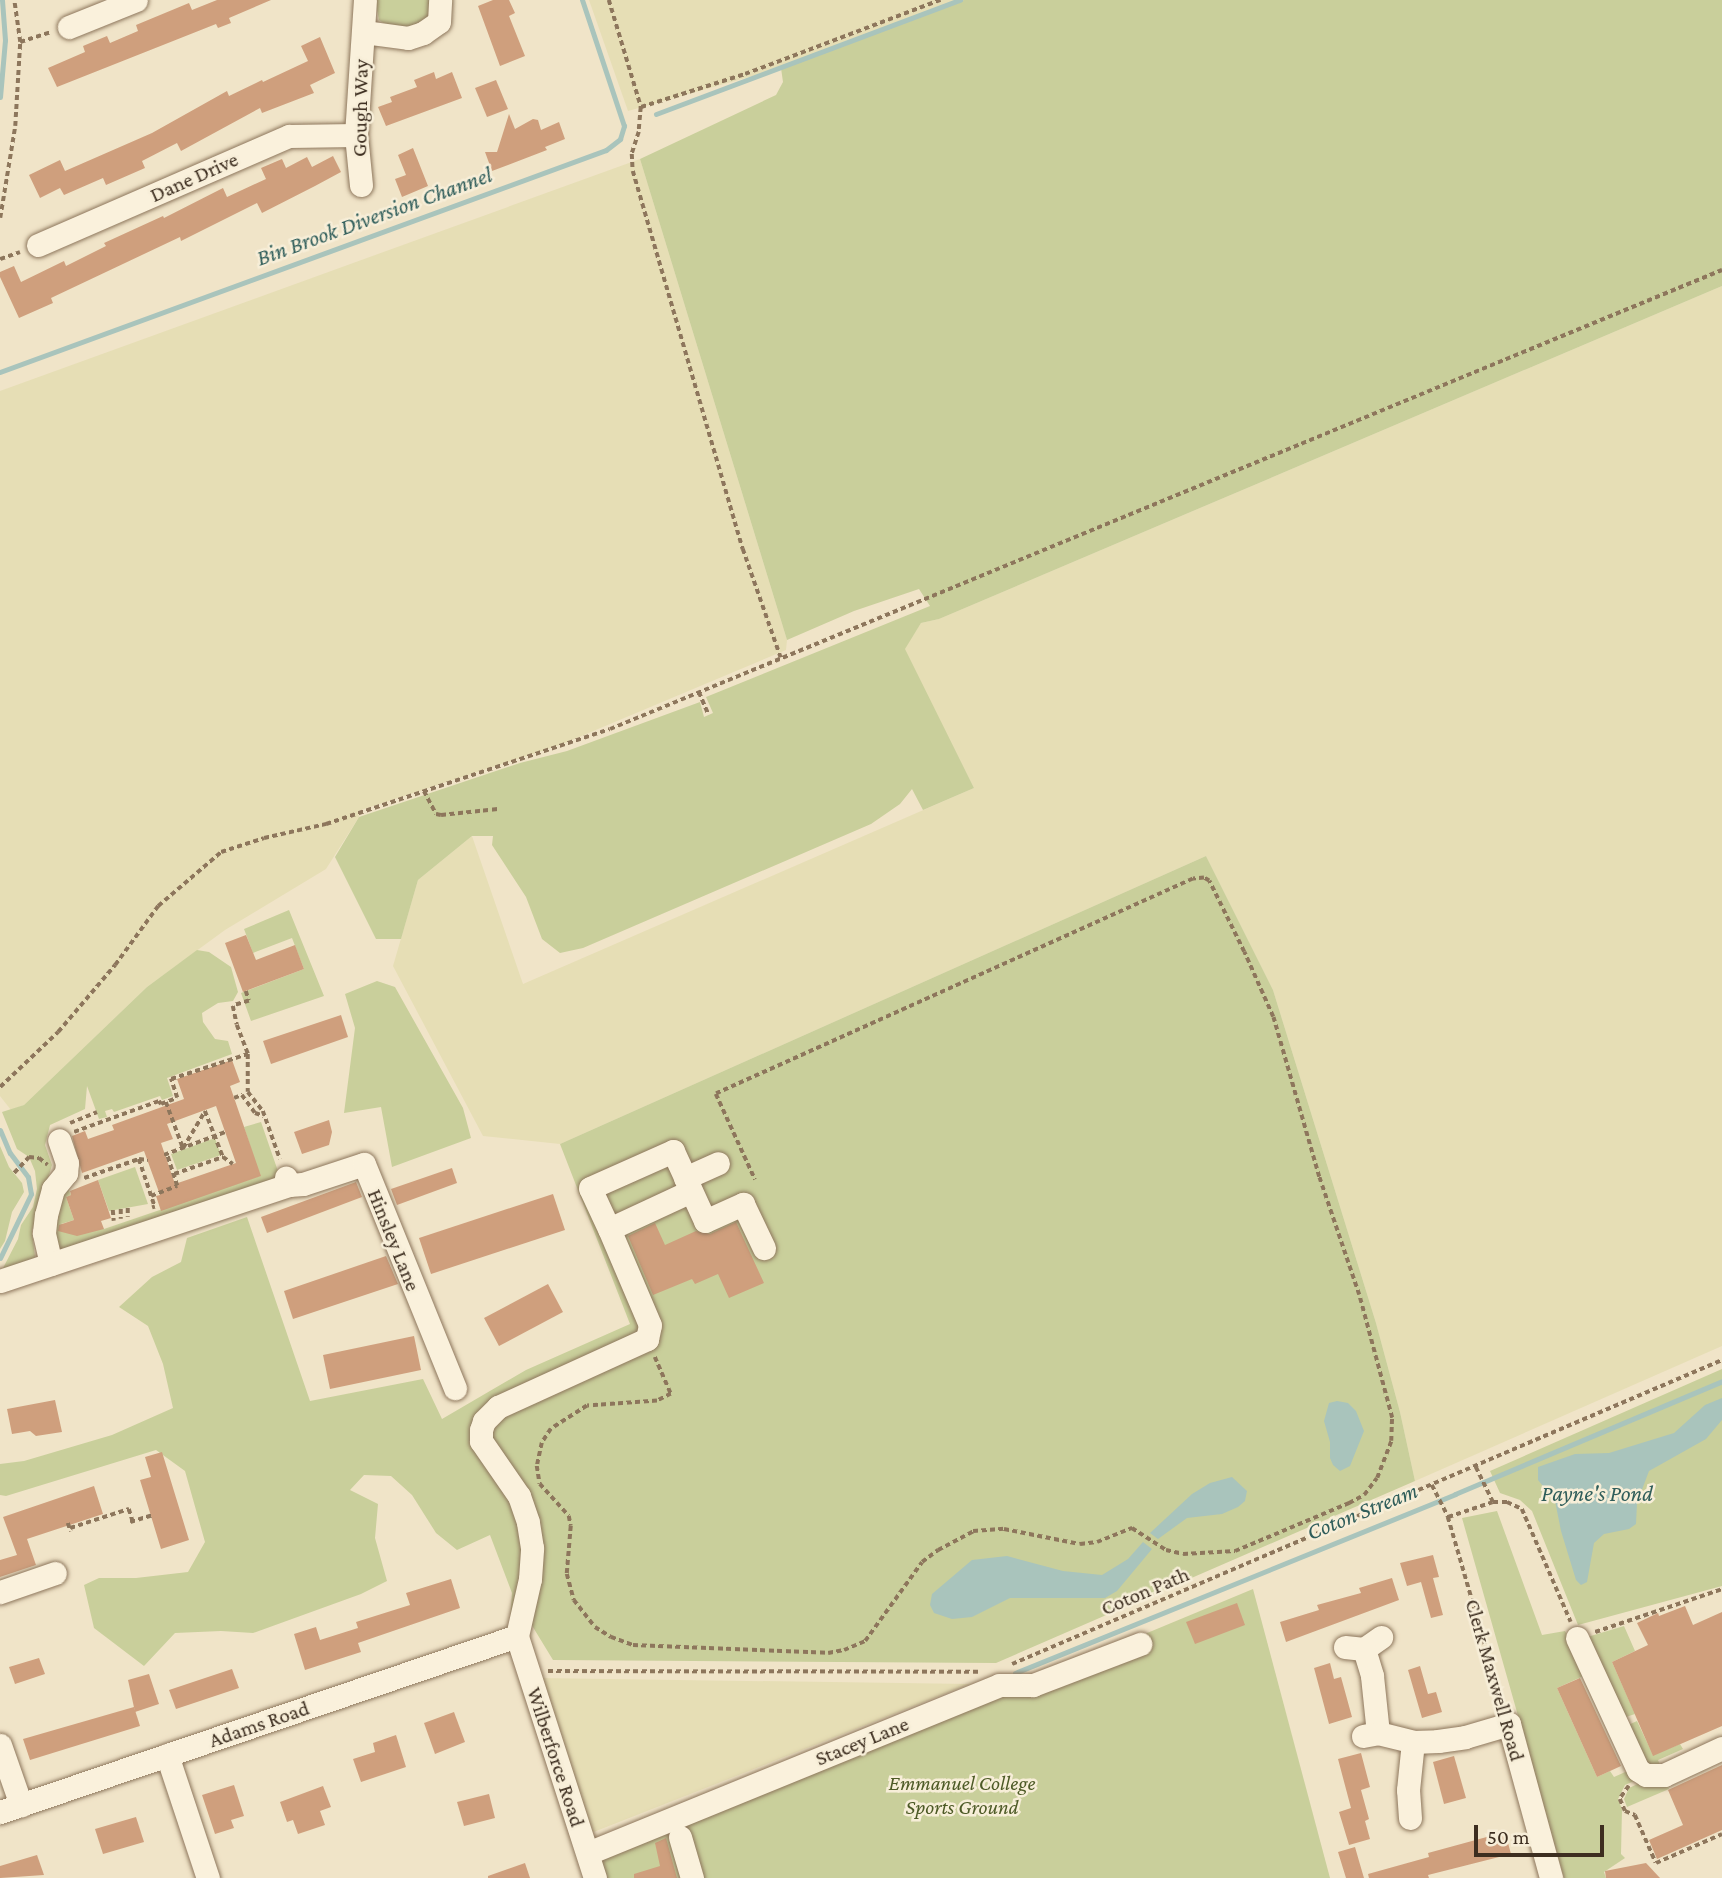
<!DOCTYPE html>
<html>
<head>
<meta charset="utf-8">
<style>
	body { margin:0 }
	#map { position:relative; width:1722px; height:1878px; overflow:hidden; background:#f0e4c8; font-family:"Crimson Pro",serif }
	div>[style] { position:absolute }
	.farmland>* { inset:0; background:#e6deb5 }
	.green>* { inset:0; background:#c9cf9b }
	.water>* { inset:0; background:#a9c4bc }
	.stream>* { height:5px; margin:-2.5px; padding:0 2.5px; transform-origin:2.5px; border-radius:2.5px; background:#a9c4bc }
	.building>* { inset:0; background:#cf9f7d }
	.path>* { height:3.5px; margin-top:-1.75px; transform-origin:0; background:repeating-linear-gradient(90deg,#8d765c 0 5px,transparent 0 8.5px) }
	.roads { filter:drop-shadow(0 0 2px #8d765c) drop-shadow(0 0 2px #8d765c) }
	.minor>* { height:23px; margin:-11.5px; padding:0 11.5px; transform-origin:11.5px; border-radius:11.5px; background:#faf1dc }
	span { translate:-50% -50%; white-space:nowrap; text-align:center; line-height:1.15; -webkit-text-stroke:5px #f7eed8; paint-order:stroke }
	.street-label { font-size:21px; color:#3d2e20 }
	.park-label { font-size:21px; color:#4d5a26; font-style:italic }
	.water-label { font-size:23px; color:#2f5d5a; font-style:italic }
	.scale { position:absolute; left:1474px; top:1825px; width:130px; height:32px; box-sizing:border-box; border:4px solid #3d2e20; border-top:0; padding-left:9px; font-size:21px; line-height:24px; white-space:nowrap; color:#3d2e20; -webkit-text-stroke:5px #f7eed8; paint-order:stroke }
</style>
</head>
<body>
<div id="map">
	<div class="farmland">
		<div style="clip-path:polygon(589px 0,964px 0,781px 68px,628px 111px)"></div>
		<div style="clip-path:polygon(640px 159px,787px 640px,786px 650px,560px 745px,358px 811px,359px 817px,326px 869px,225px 930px,147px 987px,24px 1105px,11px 1110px,0 1096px,0 391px)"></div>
		<div style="clip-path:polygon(1722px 286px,1722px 1346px,1415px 1481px,1400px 1412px,1376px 1323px,1273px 990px,1206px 856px,560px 1144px,483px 1136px,393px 966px,418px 880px,472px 836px,523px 984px,974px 788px,904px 649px,921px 623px,939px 619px)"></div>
		<div style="clip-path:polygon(537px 1678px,970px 1684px,586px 1835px)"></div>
	</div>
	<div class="green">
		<div style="clip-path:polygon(375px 0,432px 0,432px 6px,427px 18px,407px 30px,388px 26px,379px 20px)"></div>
		<div style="clip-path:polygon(964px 0,1722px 0,1722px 286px,939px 619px,921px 623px,905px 649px,974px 788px,923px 810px,912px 789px,900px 804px,871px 824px,583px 948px,560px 953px,542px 939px,526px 897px,492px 845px,493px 836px,472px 836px,418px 880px,401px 939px,376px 939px,335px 857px,359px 817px,520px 763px,567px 751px,700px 702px,704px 717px,713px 713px,706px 697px,930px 606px,919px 589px,854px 611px,787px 640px,640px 159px,776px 95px,783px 82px,781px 68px)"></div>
		<div style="clip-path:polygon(1206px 856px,1273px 990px,1376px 1323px,1400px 1412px,1415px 1481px,996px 1663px,553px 1660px,528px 1619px,510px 1621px,512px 1593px,490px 1535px,457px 1550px,436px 1533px,412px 1495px,391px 1476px,364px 1475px,350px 1490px,378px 1504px,375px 1538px,387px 1581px,361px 1594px,253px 1633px,221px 1631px,175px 1633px,144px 1666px,94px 1628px,84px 1585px,99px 1578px,136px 1578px,188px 1572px,205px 1542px,185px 1471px,156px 1450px,6px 1496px,0 1495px,0 1464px,24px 1461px,112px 1435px,173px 1408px,163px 1364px,148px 1326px,119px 1307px,152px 1277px,181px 1262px,187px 1238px,247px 1217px,310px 1401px,423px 1379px,442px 1419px,526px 1370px,630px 1324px,560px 1144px)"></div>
		<div style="clip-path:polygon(289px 910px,324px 996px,251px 1021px,241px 993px,304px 969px,292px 938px,253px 953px,244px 929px)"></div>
		<div style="clip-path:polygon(197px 950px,209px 952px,231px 967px,238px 992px,233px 1001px,218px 1003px,202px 1013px,203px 1022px,215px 1039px,228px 1041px,232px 1054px,167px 1078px,173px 1096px,162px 1100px,160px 1096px,114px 1112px,112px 1109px,105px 1111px,107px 1117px,99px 1119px,87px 1086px,85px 1109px,50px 1125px,45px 1145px,52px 1165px,32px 1231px,35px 1257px,30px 1264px,0 1274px,18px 1239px,21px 1225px,33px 1207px,37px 1189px,35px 1171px,29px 1157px,17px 1149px,2px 1112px,24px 1105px,147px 987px)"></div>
		<div style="clip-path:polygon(377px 981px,395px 987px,463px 1108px,471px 1138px,392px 1167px,381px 1107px,344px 1113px,355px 1028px,345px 994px)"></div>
		<div style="clip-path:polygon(261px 1122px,280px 1177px,56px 1251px,50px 1229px,62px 1193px,69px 1190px,71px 1195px,66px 1197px,74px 1220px,61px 1224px,104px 1229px,260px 1176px,244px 1127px)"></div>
		<div style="clip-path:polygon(215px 1138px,221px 1155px,177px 1170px,171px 1154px)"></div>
		<div style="clip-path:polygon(0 1146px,9px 1167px,22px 1183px,24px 1192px,12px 1212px,5px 1241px,0 1249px)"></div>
		<div style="clip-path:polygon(135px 1167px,148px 1204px,109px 1211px,98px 1180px)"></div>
		<div style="clip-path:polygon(1722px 1369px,1722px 1586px,1578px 1625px,1532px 1511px,1520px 1500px,1500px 1493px,1490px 1471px)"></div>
		<div style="clip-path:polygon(1497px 1511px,1542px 1635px,1565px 1631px,1588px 1674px,1557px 1688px,1597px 1777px,1610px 1771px,1614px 1777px,1632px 1769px,1641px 1778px,1625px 1785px,1618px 1799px,1622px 1809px,1621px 1854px,1625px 1858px,1604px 1872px,1606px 1878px,1564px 1878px,1462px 1518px)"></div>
		<div style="clip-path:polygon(1253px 1589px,1330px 1878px,607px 1878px,601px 1860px)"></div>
		<div style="clip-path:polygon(1624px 1626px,1635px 1651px,1612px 1662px,1635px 1714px,1623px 1718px,1584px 1638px)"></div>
		<div style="clip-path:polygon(1637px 1721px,1653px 1755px,1680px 1744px,1683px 1749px,1658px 1760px,1662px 1770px,1646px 1769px,1626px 1726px)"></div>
		<div style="clip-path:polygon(1666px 1780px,1669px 1789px,1627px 1807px,1624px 1799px,1629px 1788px,1644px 1781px)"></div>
	</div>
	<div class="water">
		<div style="clip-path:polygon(1722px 1398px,1722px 1420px,1706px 1439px,1649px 1471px,1637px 1503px,1636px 1524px,1629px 1529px,1604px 1534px,1594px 1543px,1587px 1582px,1581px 1585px,1576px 1580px,1561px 1531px,1555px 1501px,1538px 1480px,1538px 1467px,1575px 1454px,1609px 1453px,1674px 1433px,1705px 1405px)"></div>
		<div style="clip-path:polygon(1337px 1401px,1348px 1403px,1356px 1411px,1364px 1431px,1350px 1466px,1340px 1471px,1333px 1465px,1330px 1458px,1330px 1442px,1324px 1421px,1329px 1403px)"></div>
		<div style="clip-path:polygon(1232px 1477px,1247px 1491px,1245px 1501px,1238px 1507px,1222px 1514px,1187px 1518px,1158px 1539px,1150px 1533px,1192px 1494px,1210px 1483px)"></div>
		<div style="clip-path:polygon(1143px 1542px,1152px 1549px,1117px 1591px,1105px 1598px,1010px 1598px,972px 1617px,952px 1619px,934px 1613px,930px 1605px,932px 1594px,972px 1560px,1007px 1556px,1063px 1571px,1102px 1575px,1128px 1559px)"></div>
	</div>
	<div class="stream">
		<div style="left:0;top:97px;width:57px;rotate:-85deg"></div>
		<div style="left:5px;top:40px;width:40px;rotate:-94.3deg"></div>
		<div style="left:656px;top:114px;width:325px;rotate:-20.6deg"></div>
		<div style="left:0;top:372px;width:645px;rotate:-20.12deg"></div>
		<div style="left:606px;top:150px;width:18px;rotate:-38deg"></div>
		<div style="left:620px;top:139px;width:14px;rotate:-73deg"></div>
		<div style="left:624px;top:126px;width:133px;rotate:-108.4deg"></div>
		<div style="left:0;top:1130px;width:25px;rotate:67deg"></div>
		<div style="left:10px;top:1153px;width:30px;rotate:53deg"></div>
		<div style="left:28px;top:1177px;width:17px;rotate:80deg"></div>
		<div style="left:31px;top:1194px;width:71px;rotate:115.8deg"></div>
		<div style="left:1015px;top:1673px;width:475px;rotate:-22.1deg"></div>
		<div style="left:1455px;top:1494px;width:290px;rotate:-22.9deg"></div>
	</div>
	<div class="building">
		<div style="clip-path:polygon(217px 0,271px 0,229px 18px,231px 23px,218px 28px,216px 24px,57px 87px,48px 68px,85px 52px,83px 46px,107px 36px,110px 43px,138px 31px,136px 25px,189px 3px,192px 10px)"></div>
		<div style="clip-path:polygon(493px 0,509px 0,515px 13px,509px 16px,525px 56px,500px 66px,478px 6px)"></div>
		<div style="clip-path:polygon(320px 37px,335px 73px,310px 85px,314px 93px,262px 113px,260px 108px,181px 151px,177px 143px,142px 161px,145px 168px,106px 185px,103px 178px,64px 195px,60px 188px,40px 198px,29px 175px,60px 160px,65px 171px,152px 133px,227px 91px,229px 96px,262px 80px,263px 82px,308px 61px,301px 46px)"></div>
		<div style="clip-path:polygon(434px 72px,436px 79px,452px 72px,462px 98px,386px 126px,378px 107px,392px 102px,390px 97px,417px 87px,414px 80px)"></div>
		<div style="clip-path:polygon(496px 80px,508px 109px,487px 117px,475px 88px)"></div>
		<div style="clip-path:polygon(509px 114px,515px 129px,533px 119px,538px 120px,541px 130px,559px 122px,565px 139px,545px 147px,547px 150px,492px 171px,485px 152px,497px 152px)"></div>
		<div style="clip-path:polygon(413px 148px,428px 186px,402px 197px,395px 179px,406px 175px,398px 155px)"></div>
		<div style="clip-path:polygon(333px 156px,341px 172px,315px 186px,262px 213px,257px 203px,181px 241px,180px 237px,51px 298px,53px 303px,19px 318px,0 277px,0 272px,14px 266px,21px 282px,64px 261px,66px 266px,106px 246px,104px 243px,163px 216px,164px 218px,223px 188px,227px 197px,266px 179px,261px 168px,282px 159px,286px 168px,307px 157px,312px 167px)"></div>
		<div style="clip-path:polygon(246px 935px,256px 960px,295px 945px,304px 969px,243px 992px,225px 943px)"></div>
		<div style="clip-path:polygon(341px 1015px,348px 1037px,271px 1064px,263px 1041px)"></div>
		<div style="clip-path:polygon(evenodd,232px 1060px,240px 1082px,230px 1086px,261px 1176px,161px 1211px,156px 1196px,160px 1195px,144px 1151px,82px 1173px,72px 1136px,85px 1131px,88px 1139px,114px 1130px,112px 1125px,184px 1099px,177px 1079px,232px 1060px,216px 1106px,236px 1163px,175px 1184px,161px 1143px,173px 1139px,167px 1124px,216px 1106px)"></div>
		<div style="clip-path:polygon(329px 1120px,332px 1132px,329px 1145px,302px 1154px,294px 1132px)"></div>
		<div style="clip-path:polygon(452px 1168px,457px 1183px,397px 1205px,391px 1189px)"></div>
		<div style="clip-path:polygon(98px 1180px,111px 1218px,101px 1221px,104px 1229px,77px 1236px,58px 1231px,59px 1225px,74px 1220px,66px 1197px,71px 1195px,70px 1191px)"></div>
		<div style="clip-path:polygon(356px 1182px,362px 1197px,267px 1233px,261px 1217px)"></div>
		<div style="clip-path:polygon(553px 1194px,565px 1230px,431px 1274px,419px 1238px)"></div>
		<div style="clip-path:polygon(736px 1222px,764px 1283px,729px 1298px,718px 1274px,695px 1284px,692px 1279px,653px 1295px,628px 1236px,655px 1223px,665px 1245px,696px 1231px,710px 1234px)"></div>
		<div style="clip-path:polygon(386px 1256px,398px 1284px,293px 1319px,284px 1291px)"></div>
		<div style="clip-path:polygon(548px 1284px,563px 1312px,499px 1346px,484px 1318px)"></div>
		<div style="clip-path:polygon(414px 1336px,421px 1370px,330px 1389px,323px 1355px)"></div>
		<div style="clip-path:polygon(55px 1400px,62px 1432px,36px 1436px,30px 1431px,12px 1434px,7px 1409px)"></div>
		<div style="clip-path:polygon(162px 1452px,189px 1540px,161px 1549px,140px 1480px,151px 1477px,145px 1457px)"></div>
		<div style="clip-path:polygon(94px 1486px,103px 1514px,27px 1539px,36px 1565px,0 1577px,0 1560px,17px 1555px,3px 1517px)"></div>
		<div style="clip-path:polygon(1433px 1555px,1439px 1577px,1433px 1578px,1443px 1615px,1431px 1618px,1421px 1582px,1407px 1586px,1400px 1563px)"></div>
		<div style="clip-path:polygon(1392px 1578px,1399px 1600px,1286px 1642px,1280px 1622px,1319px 1610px,1317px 1605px,1361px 1593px,1359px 1588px)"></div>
		<div style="clip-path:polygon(451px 1579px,460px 1608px,358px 1643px,361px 1652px,305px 1670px,294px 1634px,316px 1627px,320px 1640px,358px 1628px,356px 1622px,410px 1605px,406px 1593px)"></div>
		<div style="clip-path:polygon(1237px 1603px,1245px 1625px,1195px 1644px,1186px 1622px)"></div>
		<div style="clip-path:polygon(1685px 1606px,1693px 1625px,1722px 1612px,1722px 1726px,1653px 1756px,1612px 1662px,1648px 1645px,1637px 1623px,1658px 1613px,1659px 1616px)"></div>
		<div style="clip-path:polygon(39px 1658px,45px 1674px,15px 1684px,9px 1667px)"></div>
		<div style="clip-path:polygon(1330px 1663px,1334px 1679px,1341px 1677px,1352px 1717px,1329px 1724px,1314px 1668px)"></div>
		<div style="clip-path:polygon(1420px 1666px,1428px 1694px,1436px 1692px,1442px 1712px,1422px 1718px,1408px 1670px)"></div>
		<div style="clip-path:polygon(232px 1669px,239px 1688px,176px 1709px,169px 1690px)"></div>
		<div style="clip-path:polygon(149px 1674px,159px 1704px,135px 1712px,128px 1680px)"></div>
		<div style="clip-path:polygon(1580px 1678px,1621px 1766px,1597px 1777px,1557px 1688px)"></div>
		<div style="clip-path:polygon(134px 1707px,140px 1726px,30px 1760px,23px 1739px)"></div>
		<div style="clip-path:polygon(454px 1712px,465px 1742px,435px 1754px,424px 1723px)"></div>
		<div style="clip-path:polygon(396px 1735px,406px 1767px,361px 1782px,353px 1759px,375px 1752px,373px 1743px)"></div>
		<div style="clip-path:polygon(1361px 1753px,1370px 1787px,1361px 1790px,1369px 1819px,1365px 1821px,1370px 1839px,1349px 1845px,1339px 1812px,1351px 1808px,1338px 1759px)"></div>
		<div style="clip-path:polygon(1454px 1756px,1466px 1798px,1444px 1804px,1433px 1762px)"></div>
		<div style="clip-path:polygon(1722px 1765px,1722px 1830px,1657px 1859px,1649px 1840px,1683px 1825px,1668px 1790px)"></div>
		<div style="clip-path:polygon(234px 1785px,244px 1816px,231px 1820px,234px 1828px,215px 1834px,202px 1795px)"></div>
		<div style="clip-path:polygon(323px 1786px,331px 1807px,320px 1811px,325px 1825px,298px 1834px,293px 1820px,287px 1822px,280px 1802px)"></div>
		<div style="clip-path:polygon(489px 1794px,495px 1818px,464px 1826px,457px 1802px)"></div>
		<div style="clip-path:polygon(136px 1817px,144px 1842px,103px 1854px,95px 1829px)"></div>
		<div style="clip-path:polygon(1505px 1832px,1511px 1854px,1428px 1875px,1429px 1878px,1369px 1878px,1368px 1874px,1429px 1857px,1428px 1853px)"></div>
		<div style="clip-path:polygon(666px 1838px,677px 1878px,634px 1878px,634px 1874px,660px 1866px,655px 1843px)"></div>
		<div style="clip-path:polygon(1355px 1847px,1359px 1861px,1364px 1878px,1346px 1878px,1338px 1852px)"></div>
		<div style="clip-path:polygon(37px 1855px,44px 1875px,0 1878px,0 1866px)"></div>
		<div style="clip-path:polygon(525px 1863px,530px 1878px,488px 1878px,488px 1876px)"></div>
		<div style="clip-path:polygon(1646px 1863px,1660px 1878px,1606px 1878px,1605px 1871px)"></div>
	</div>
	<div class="path">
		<div style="left:609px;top:0;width:112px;rotate:73.3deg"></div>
		<div style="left:641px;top:107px;width:25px;rotate:95deg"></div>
		<div style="left:639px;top:132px;width:23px;rotate:108deg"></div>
		<div style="left:632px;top:154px;width:17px;rotate:87deg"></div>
		<div style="left:633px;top:171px;width:394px;rotate:73.8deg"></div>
		<div style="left:743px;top:549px;width:115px;rotate:70.8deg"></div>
		<div style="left:20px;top:42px;width:33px;rotate:-18deg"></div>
		<div style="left:641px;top:107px;width:109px;rotate:-17.6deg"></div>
		<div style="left:745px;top:74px;width:209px;rotate:-20.8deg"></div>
		<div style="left:0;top:218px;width:93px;rotate:-80.7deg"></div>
		<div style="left:15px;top:126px;width:84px;rotate:-86.6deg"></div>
		<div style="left:20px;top:42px;width:42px;rotate:-98.1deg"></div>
		<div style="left:0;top:259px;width:21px;rotate:-19deg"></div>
		<div style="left:699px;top:692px;width:25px;rotate:67deg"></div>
		<div style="left:424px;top:791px;width:26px;rotate:62deg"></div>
		<div style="left:436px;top:814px;width:5px;rotate:11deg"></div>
		<div style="left:441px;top:815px;width:57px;rotate:-6deg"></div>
		<div style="left:246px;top:991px;width:10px;rotate:73deg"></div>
		<div style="left:249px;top:1001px;width:17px;rotate:163deg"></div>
		<div style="left:233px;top:1006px;width:19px;rotate:78deg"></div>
		<div style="left:237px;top:1025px;width:31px;rotate:69deg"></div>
		<div style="left:248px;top:1054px;width:38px;rotate:90deg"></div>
		<div style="left:248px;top:1092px;width:24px;rotate:52deg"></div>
		<div style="left:263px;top:1111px;width:51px;rotate:70.5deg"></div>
		<div style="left:0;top:1087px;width:80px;rotate:-43.5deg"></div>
		<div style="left:58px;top:1032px;width:88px;rotate:-49.6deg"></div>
		<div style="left:115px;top:965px;width:73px;rotate:-53.9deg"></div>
		<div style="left:158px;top:906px;width:83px;rotate:-40.6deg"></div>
		<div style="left:221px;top:852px;width:45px;rotate:-18deg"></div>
		<div style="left:264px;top:838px;width:64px;rotate:-12.7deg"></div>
		<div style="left:326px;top:824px;width:299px;rotate:-18.5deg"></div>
		<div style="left:610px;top:729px;width:1203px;rotate:-22.43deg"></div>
		<div style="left:234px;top:1098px;width:9px;rotate:-21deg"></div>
		<div style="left:242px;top:1095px;width:22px;rotate:54deg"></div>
		<div style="left:255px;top:1113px;width:9px;rotate:18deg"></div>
		<div style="left:166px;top:1102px;width:49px;rotate:69.7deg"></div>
		<div style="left:183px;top:1148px;width:43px;rotate:-59.3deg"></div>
		<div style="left:205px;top:1111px;width:49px;rotate:68.6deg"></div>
		<div style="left:223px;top:1157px;width:12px;rotate:35deg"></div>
		<div style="left:70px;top:1123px;width:29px;rotate:-22deg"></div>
		<div style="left:74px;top:1132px;width:90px;rotate:-20deg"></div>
		<div style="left:159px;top:1101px;width:4px;rotate:56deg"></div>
		<div style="left:161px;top:1104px;width:17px;rotate:-21deg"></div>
		<div style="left:177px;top:1098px;width:20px;rotate:-108deg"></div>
		<div style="left:171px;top:1079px;width:81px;rotate:-18deg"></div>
		<div style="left:164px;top:1155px;width:65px;rotate:-20.7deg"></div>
		<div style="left:139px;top:1159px;width:51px;rotate:71.6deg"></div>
		<div style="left:155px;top:1207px;width:3px;rotate:162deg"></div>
		<div style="left:14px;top:1173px;width:22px;rotate:-47deg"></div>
		<div style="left:29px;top:1157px;width:10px;rotate:6deg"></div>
		<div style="left:39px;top:1158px;width:11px;rotate:38deg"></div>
		<div style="left:174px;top:1174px;width:52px;rotate:-19.1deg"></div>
		<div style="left:84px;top:1178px;width:58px;rotate:-19.1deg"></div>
		<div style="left:139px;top:1159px;width:9px;rotate:6deg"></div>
		<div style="left:151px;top:1196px;width:28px;rotate:-21deg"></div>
		<div style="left:177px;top:1186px;width:33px;rotate:-108deg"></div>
		<div style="left:128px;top:1208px;width:9px;rotate:90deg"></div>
		<div style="left:121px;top:1209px;width:10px;rotate:90deg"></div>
		<div style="left:113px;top:1210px;width:11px;rotate:85deg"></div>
		<div style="left:655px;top:1357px;width:40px;rotate:66.6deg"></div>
		<div style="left:671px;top:1394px;width:16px;rotate:153deg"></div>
		<div style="left:657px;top:1401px;width:70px;rotate:175.9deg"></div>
		<div style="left:587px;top:1406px;width:43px;rotate:147.4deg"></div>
		<div style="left:551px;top:1429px;width:17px;rotate:123deg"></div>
		<div style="left:542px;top:1443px;width:24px;rotate:102deg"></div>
		<div style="left:537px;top:1466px;width:18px;rotate:81deg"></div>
		<div style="left:540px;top:1484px;width:43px;rotate:47.8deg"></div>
		<div style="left:569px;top:1516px;width:10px;rotate:79deg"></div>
		<div style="left:571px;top:1526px;width:48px;rotate:94.8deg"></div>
		<div style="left:567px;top:1574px;width:27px;rotate:75deg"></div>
		<div style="left:574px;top:1600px;width:34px;rotate:52deg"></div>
		<div style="left:595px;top:1627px;width:19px;rotate:32deg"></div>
		<div style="left:611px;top:1637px;width:23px;rotate:20deg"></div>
		<div style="left:633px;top:1645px;width:195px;rotate:2.3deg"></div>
		<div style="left:828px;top:1653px;width:16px;rotate:-11deg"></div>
		<div style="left:844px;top:1650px;width:23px;rotate:-23deg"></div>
		<div style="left:865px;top:1641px;width:97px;rotate:-54.2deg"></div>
		<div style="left:922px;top:1562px;width:20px;rotate:-37deg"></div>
		<div style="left:938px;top:1550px;width:40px;rotate:-28deg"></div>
		<div style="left:973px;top:1531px;width:31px;rotate:-4deg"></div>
		<div style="left:1004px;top:1529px;width:77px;rotate:11.2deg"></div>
		<div style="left:1080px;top:1544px;width:17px;rotate:-7deg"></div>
		<div style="left:1097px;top:1542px;width:38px;rotate:-22deg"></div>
		<div style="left:1132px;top:1528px;width:40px;rotate:32.9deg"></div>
		<div style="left:1166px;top:1550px;width:17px;rotate:13deg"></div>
		<div style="left:1183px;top:1554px;width:52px;rotate:-3.3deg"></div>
		<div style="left:1235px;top:1551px;width:124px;rotate:-22.8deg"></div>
		<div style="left:1349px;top:1503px;width:17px;rotate:-28deg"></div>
		<div style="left:1364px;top:1495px;width:21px;rotate:-53deg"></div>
		<div style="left:1377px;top:1478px;width:40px;rotate:-69deg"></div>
		<div style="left:1391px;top:1441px;width:23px;rotate:-88deg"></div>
		<div style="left:1392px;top:1418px;width:127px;rotate:-105deg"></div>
		<div style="left:1359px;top:1295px;width:125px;rotate:-108.7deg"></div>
		<div style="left:1319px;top:1177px;width:166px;rotate:-106deg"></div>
		<div style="left:1273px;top:1017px;width:71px;rotate:-114deg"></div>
		<div style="left:1244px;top:952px;width:79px;rotate:-116.2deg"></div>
		<div style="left:1209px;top:881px;width:6px;rotate:-149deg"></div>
		<div style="left:1204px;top:878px;width:11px;rotate:175deg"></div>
		<div style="left:1193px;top:879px;width:523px;rotate:155.74deg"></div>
		<div style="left:716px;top:1094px;width:94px;rotate:65.4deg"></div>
		<div style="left:1476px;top:1467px;width:39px;rotate:64deg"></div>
		<div style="left:1432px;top:1485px;width:36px;rotate:63deg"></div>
		<div style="left:1448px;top:1517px;width:197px;rotate:73.8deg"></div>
		<div style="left:1448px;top:1517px;width:47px;rotate:-18.4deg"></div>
		<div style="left:1493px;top:1502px;width:14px"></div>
		<div style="left:1507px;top:1502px;width:17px;rotate:25deg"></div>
		<div style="left:1522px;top:1509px;width:123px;rotate:66.6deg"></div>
		<div style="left:130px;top:1522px;width:24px;rotate:-17deg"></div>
		<div style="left:68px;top:1523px;width:9px;rotate:72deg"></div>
		<div style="left:70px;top:1528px;width:62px;rotate:-17.9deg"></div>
		<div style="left:129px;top:1509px;width:14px;rotate:73deg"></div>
		<div style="left:1595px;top:1632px;width:134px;rotate:-18.7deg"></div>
		<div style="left:1012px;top:1664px;width:772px;rotate:-23.18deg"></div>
		<div style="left:548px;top:1671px;width:430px;rotate:0.1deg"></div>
		<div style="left:1629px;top:1786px;width:16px;rotate:125deg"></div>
		<div style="left:1620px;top:1799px;width:13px;rotate:67deg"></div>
		<div style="left:1625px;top:1811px;width:11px;rotate:22deg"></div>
		<div style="left:1635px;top:1815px;width:52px;rotate:66.4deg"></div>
		<div style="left:1656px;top:1863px;width:72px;rotate:-23.7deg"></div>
	</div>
	<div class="roads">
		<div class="minor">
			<div style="left:69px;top:27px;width:72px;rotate:-21.9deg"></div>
			<div style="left:364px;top:32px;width:44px;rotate:7.8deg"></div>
			<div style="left:408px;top:38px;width:16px;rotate:-18deg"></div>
			<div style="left:423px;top:33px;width:19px;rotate:-35deg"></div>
			<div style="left:439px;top:22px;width:22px;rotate:-87deg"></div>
			<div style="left:361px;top:185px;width:50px;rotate:-95.7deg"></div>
			<div style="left:356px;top:135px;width:135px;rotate:-86.2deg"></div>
			<div style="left:38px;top:245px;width:274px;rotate:-23.5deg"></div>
			<div style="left:289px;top:136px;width:67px;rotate:-0.9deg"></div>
			<div style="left:685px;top:1178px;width:36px;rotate:-24deg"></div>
			<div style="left:289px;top:1185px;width:14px;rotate:-4deg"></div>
			<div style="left:303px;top:1184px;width:64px;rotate:-18.2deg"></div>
			<div style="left:364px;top:1164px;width:242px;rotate:67.9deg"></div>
			<div style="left:691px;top:1191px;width:90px;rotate:155.1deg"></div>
			<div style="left:609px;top:1229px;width:45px;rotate:-114.9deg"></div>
			<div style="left:590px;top:1188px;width:91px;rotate:-24deg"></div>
			<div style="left:673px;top:1151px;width:77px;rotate:65.4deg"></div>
			<div style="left:705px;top:1221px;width:42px;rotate:-24.1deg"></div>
			<div style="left:743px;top:1204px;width:49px;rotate:64.5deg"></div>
			<div style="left:51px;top:1264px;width:32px;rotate:-103deg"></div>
			<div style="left:44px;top:1233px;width:18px;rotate:-84deg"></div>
			<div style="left:46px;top:1215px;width:27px;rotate:-75deg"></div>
			<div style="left:53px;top:1189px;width:21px;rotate:-51deg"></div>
			<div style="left:66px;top:1173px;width:10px;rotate:-84deg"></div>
			<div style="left:67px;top:1163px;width:24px;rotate:-109deg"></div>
			<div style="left:0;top:1281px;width:305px;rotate:-18.4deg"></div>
			<div style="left:289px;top:1185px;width:8px;rotate:-113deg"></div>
			<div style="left:0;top:1592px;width:58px;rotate:-19.1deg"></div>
			<div style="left:1577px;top:1638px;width:145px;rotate:65.2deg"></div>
			<div style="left:1638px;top:1770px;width:9px;rotate:32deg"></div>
			<div style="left:1646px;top:1775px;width:18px"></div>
			<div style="left:1664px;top:1775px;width:64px;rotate:-25deg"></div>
			<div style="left:1345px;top:1647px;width:19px;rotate:6deg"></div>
			<div style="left:1364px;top:1649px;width:21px;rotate:-35deg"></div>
			<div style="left:1364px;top:1649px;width:28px;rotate:73deg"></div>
			<div style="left:1372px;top:1676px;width:57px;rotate:84deg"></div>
			<div style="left:1363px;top:1736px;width:15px;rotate:-11deg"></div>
			<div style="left:1378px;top:1733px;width:36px;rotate:14deg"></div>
			<div style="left:1413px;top:1742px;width:25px;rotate:-2deg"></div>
			<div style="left:1438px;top:1741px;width:27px;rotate:-8deg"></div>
			<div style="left:1465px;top:1737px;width:46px;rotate:-16.5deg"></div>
			<div style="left:1509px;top:1724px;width:160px;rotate:74.7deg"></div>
			<div style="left:0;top:1745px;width:64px;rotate:70.7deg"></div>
			<div style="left:167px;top:1755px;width:130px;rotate:71.6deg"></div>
			<div style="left:0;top:1812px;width:546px;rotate:-18.8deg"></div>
			<div style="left:1410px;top:1818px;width:28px;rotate:-94deg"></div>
			<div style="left:1408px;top:1790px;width:48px;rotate:-84.1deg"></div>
			<div style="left:680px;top:1837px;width:43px;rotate:73.7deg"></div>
			<div style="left:588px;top:1853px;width:444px;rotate:-22.2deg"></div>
			<div style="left:999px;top:1685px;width:34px"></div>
			<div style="left:1033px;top:1685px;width:115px;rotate:-21deg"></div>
			<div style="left:595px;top:1878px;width:254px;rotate:-107.9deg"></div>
			<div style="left:517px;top:1636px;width:58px;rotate:-77.2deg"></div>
			<div style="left:530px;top:1579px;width:31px;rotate:-86deg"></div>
			<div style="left:532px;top:1548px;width:26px;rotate:-99deg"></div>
			<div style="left:528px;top:1522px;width:28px;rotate:-109deg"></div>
			<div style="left:519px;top:1496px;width:67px;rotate:-124.6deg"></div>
			<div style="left:481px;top:1441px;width:11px;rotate:-90deg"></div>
			<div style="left:481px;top:1430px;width:9px;rotate:-72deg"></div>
			<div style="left:484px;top:1421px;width:20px;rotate:-45deg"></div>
			<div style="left:498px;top:1407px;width:164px;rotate:-24.5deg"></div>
			<div style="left:647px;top:1339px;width:14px;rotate:-78deg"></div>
			<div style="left:650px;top:1325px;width:104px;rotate:-113.1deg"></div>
		</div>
	</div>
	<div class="street-label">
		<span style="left:360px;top:108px;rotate:-89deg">Gough Way</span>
		<span style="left:194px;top:177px;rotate:-24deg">Dane Drive</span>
		<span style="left:394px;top:1240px;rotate:68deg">Hinsley Lane</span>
		<span style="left:1145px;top:1591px;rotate:-23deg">Coton Path</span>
		<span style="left:1495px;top:1680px;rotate:74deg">Clerk Maxwell Road</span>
		<span style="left:259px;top:1724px;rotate:-19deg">Adams Road</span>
		<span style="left:862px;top:1741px;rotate:-22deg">Stacey Lane</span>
		<span style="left:556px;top:1757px;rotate:72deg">Wilberforce Road</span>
	</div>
	<div class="park-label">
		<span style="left:962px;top:1795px">Emmanuel College<br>Sports Ground</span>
	</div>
	<div class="water-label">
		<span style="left:374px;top:216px;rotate:-20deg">Bin Brook Diversion Channel</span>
		<span style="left:1597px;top:1493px">Payne's Pond</span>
		<span style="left:1362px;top:1511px;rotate:-22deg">Coton Stream</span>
	</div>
	<div class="scale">50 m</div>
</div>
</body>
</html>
